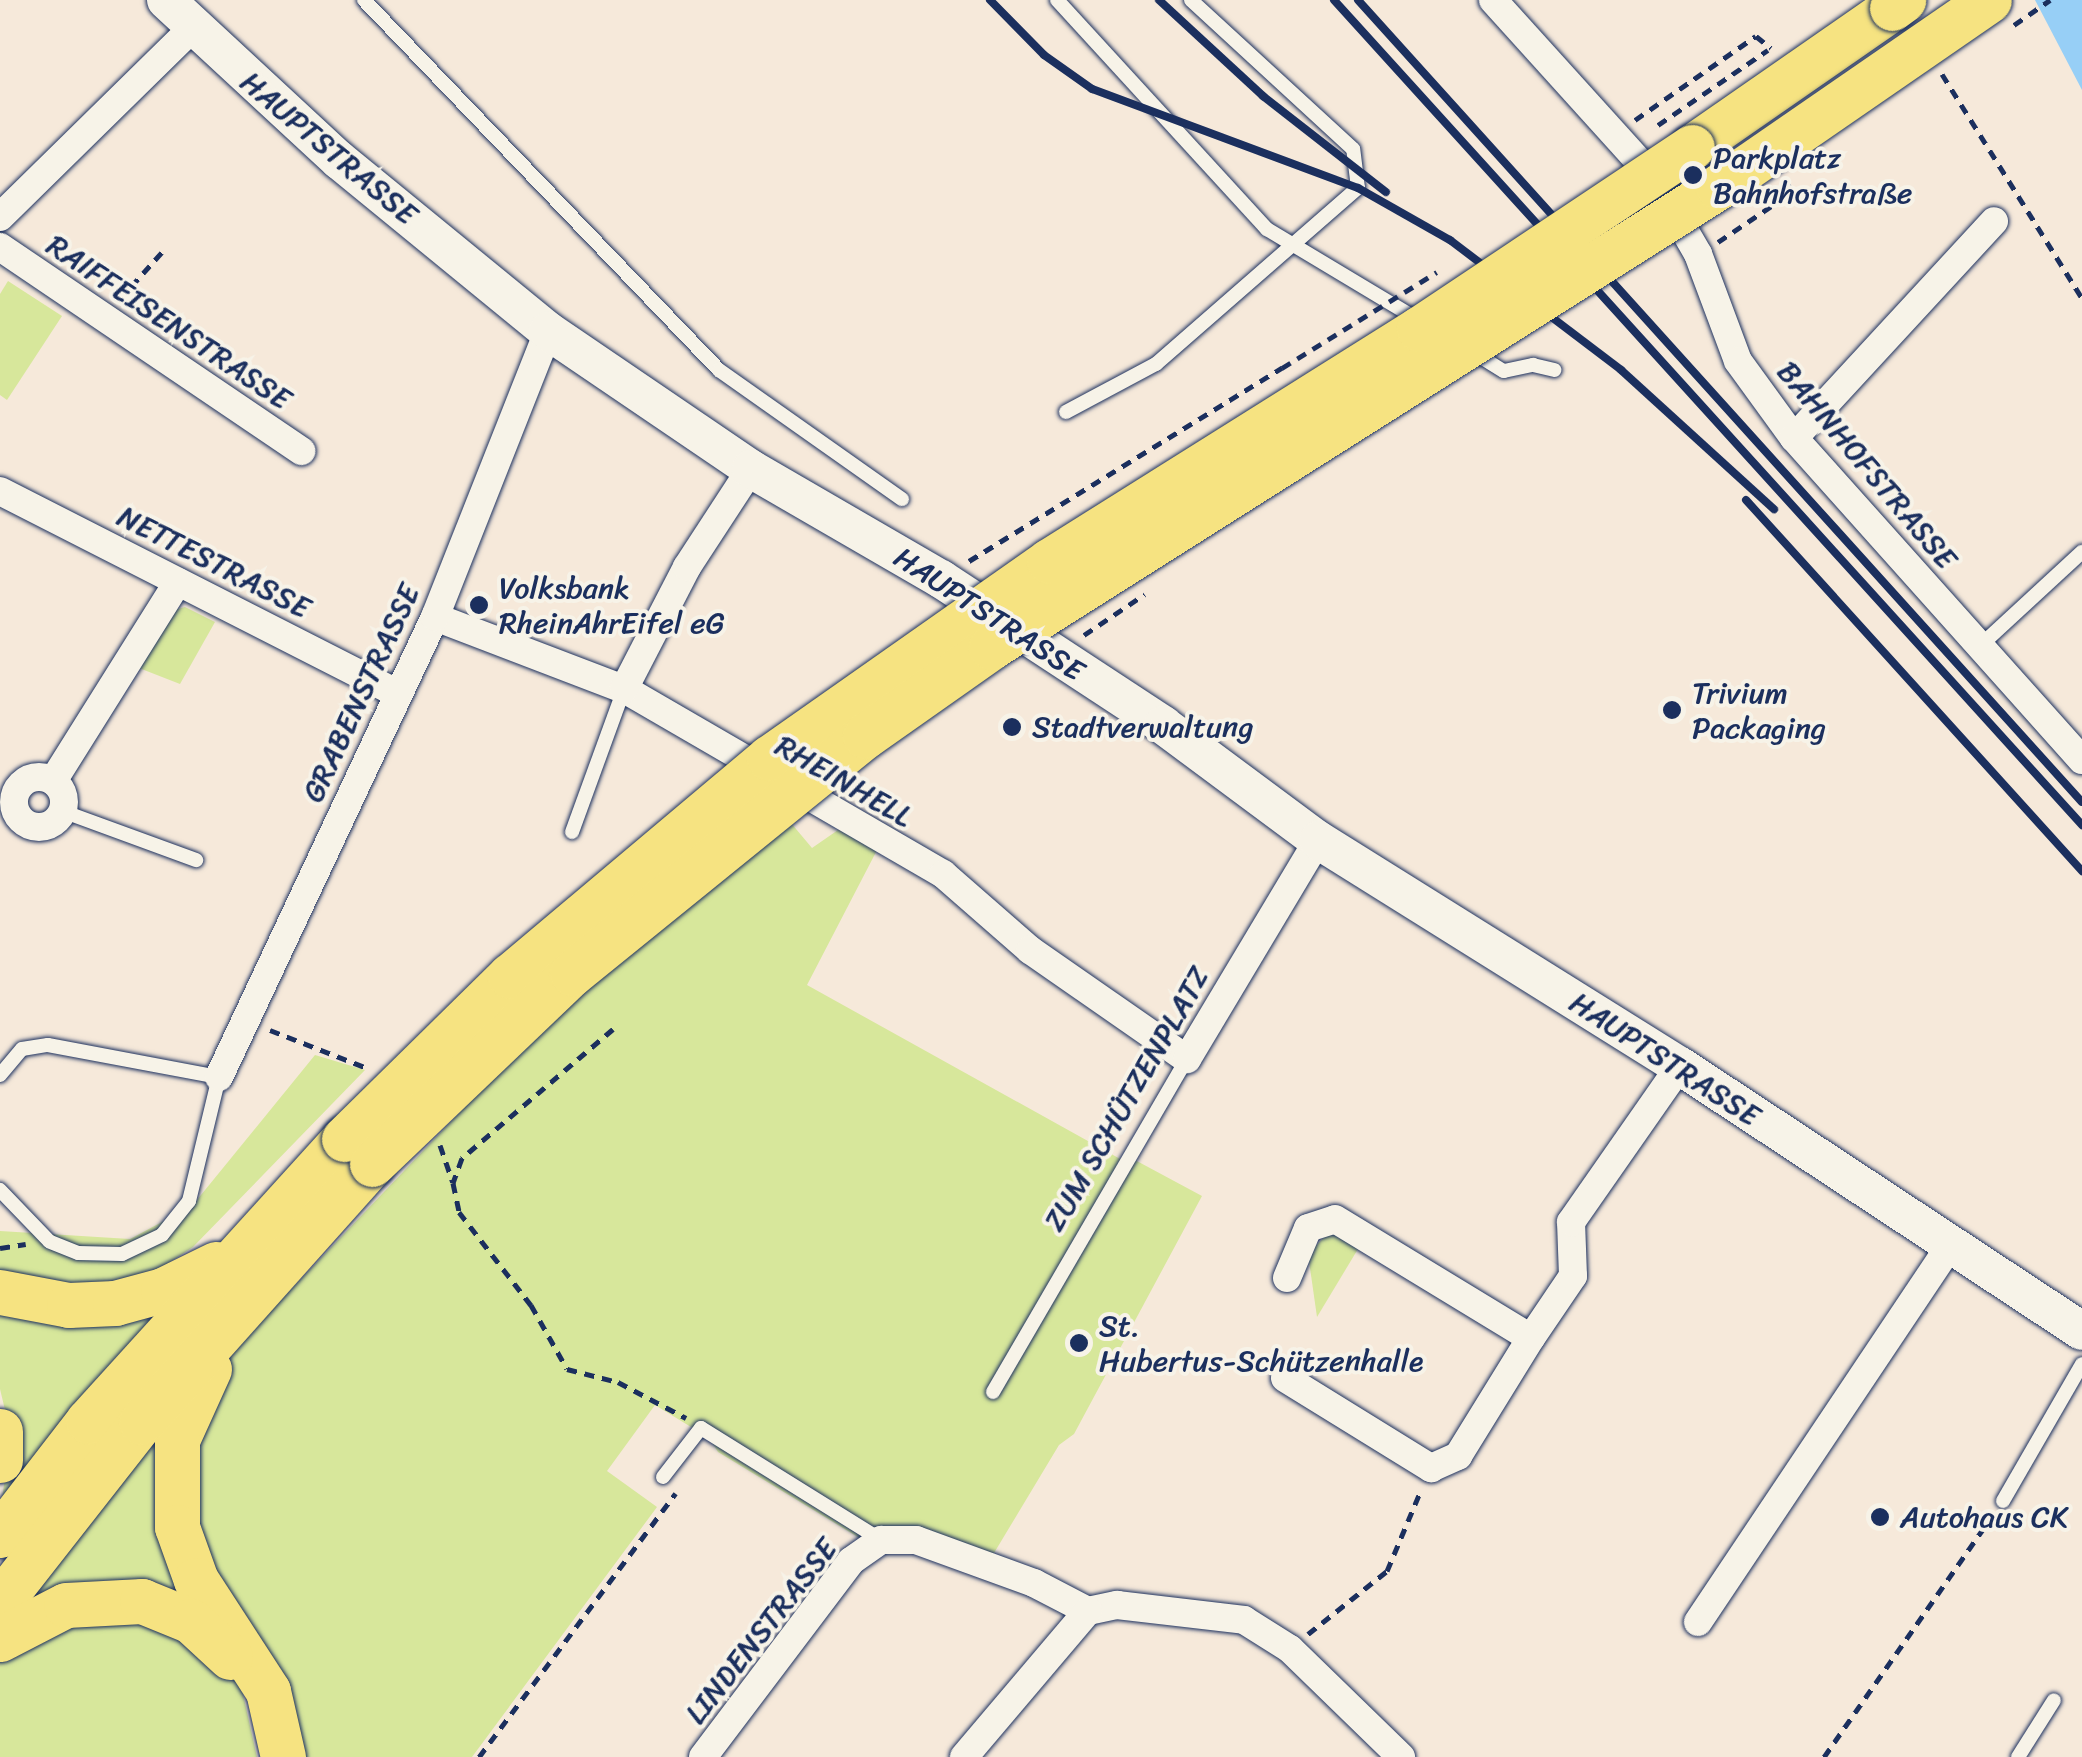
<!DOCTYPE html>
<html>
<head>
<meta charset="utf-8">
<style>
	body { margin:0 }
	#map { position:relative; width:2082px; height:1757px; overflow:hidden; background:#f6e9da; font-family:Sriracha,sans-serif }
	div>[style] { position:absolute }
	.green>* { inset:0; background:#d7e79b }
	.water>* { inset:0; background:#97cff6 }
	.path>* { height:5px; margin-top:-2.5px; transform-origin:0; background:repeating-linear-gradient(90deg,#1b2f5e 0 10px,transparent 0 18px) }
	.roads { filter:drop-shadow(0 0 2px #1b2f5e) drop-shadow(0 0 2px #1b2f5e) }
	.service>* { height:14px; margin:-7px; padding:0 7px; transform-origin:7px; border-radius:7px; background:#f7f3e8 }
	.minor>* { height:28px; margin:-14px; padding:0 14px; transform-origin:14px; border-radius:14px; background:#f7f3e8 }
	.minor>.ring { margin:-14px; padding:0; box-sizing:content-box; background:none; border:28px solid #f7f3e8; border-radius:50% }
	.secondary>* { height:38px; margin:-19px; padding:0 19px; transform-origin:19px; border-radius:19px; background:#f7f3e8 }
	.trunk>* { height:45px; margin:-22.5px; padding:0 22.5px; transform-origin:22.5px; border-radius:22.5px; background:#f6e381 }
	.rail>* { height:8px; margin:-4px; padding:0 4px; transform-origin:4px; border-radius:4px; background:#1b2f5e }
	.path-bridge>* { height:5px; margin-top:-2.5px; transform-origin:0; background:repeating-linear-gradient(90deg,#1b2f5e 0 10px,transparent 0 18px) }
	.bridges { filter:drop-shadow(0 0 2px #1b2f5e) drop-shadow(0 0 2px #1b2f5e) }
	.trunk-bridge>* { height:45px; margin:-22.5px; padding:0 22.5px; transform-origin:22.5px; border-radius:22.5px; background:#f6e381 }
	.dots>* { width:28px; height:28px; translate:-50% -50%; box-sizing:border-box; border:5px solid #f7f3e8; border-radius:50% }
	span { translate:-50% -50%; white-space:nowrap; text-align:center; line-height:1.15; -webkit-text-stroke:8px #f7f3e8; paint-order:stroke }
	.street-label { font-size:30px; color:#1b2f5e }
	.poi-label { font-size:30px; color:#1b2f5e }
	.left { translate:0 -50%; text-align:left }
</style>
</head>
<body>
<div id="map">
	<div class="green">
		<div style="clip-path:polygon(8px 281px,62px 316px,7px 400px,0 395px,0 294px)"></div>
		<div style="clip-path:polygon(185px 607px,215px 622px,180px 684px,139px 668px,171px 611px)"></div>
		<div style="clip-path:polygon(864px 812px,888px 829px,807px 985px,1131px 1165px,1135px 1160px,1202px 1196px,1074px 1434px,1059px 1445px,982px 1573px,861px 1539px,718px 1452px,709px 1438px,655px 1405px,607px 1471px,657px 1507px,472px 1757px,290px 1757px,212px 1582px,186px 1491px,207px 1394px,238px 1345px,507px 1063px,641px 938px,791px 823px,812px 848px)"></div>
		<div style="clip-path:polygon(315px 1055px,365px 1070px,193px 1247px,158px 1270px,106px 1285px,66px 1287px,0 1273px,0 1231px,130px 1239px,192px 1206px)"></div>
		<div style="clip-path:polygon(1332px 1229px,1361px 1244px,1317px 1317px,1308px 1254px)"></div>
		<div style="clip-path:polygon(173px 1304px,2px 1499px,11px 1435px,0 1389px,0 1305px)"></div>
		<div style="clip-path:polygon(161px 1422px,218px 1629px,17px 1603px)"></div>
		<div style="clip-path:polygon(132px 1612px,214px 1650px,242px 1690px,257px 1757px,0 1757px,0 1661px,12px 1648px,51px 1623px)"></div>
	</div>
	<div class="water">
		<div style="clip-path:polygon(2035px 0,2082px 0,2082px 90px)"></div>
	</div>
	<div class="path">
		<div style="left:1942px;top:74px;width:264px;rotate:58deg"></div>
		<div style="left:1635px;top:120px;width:147px;rotate:-34.8deg"></div>
		<div style="left:1756px;top:36px;width:19px;rotate:39deg"></div>
		<div style="left:1718px;top:242px;width:89px;rotate:-34deg"></div>
		<div style="left:1792px;top:192px;width:11px;rotate:-117deg"></div>
		<div style="left:119px;top:300px;width:64px;rotate:-48.1deg"></div>
		<div style="left:969px;top:561px;width:368px;rotate:-31.7deg"></div>
		<div style="left:1084px;top:635px;width:73px;rotate:-33.9deg"></div>
		<div style="left:613px;top:1029px;width:199px;rotate:139.5deg"></div>
		<div style="left:462px;top:1158px;width:27px;rotate:110deg"></div>
		<div style="left:453px;top:1183px;width:30px;rotate:78deg"></div>
		<div style="left:459px;top:1212px;width:118px;rotate:52.3deg"></div>
		<div style="left:531px;top:1305px;width:73px;rotate:60.6deg"></div>
		<div style="left:567px;top:1369px;width:53px;rotate:14.3deg"></div>
		<div style="left:618px;top:1382px;width:77px;rotate:27.9deg"></div>
		<div style="left:270px;top:1030px;width:104px;rotate:21.4deg"></div>
		<div style="left:440px;top:1145px;width:39px;rotate:71deg"></div>
		<div style="left:0;top:1248px;width:26px;rotate:-9deg"></div>
		<div style="left:1308px;top:1634px;width:101px;rotate:-38.6deg"></div>
		<div style="left:1387px;top:1571px;width:88px;rotate:-67.2deg"></div>
		<div style="left:479px;top:1757px;width:329px;rotate:-53.3deg"></div>
		<div style="left:1824px;top:1757px;width:297px;rotate:-55.1deg"></div>
	</div>
	<div class="roads">
		<div class="service">
			<div style="left:364px;top:0;width:513px;rotate:46.19deg"></div>
			<div style="left:719px;top:370px;width:224px;rotate:35.2deg"></div>
			<div style="left:1057px;top:0;width:311px;rotate:47.5deg"></div>
			<div style="left:1267px;top:229px;width:179px;rotate:31deg"></div>
			<div style="left:1473px;top:352px;width:36px;rotate:32deg"></div>
			<div style="left:1504px;top:371px;width:30px;rotate:-12deg"></div>
			<div style="left:1533px;top:365px;width:22px;rotate:13deg"></div>
			<div style="left:1066px;top:412px;width:102px;rotate:-28.1deg"></div>
			<div style="left:1156px;top:364px;width:268px;rotate:-41.1deg"></div>
			<div style="left:1358px;top:188px;width:39px;rotate:-97deg"></div>
			<div style="left:1353px;top:149px;width:220px;rotate:-137.4deg"></div>
			<div style="left:1980px;top:646px;width:139px;rotate:-42.7deg"></div>
			<div style="left:62px;top:811px;width:143px;rotate:20.1deg"></div>
			<div style="left:572px;top:832px;width:152px;rotate:-70deg"></div>
			<div style="left:0;top:1075px;width:34px;rotate:-50deg"></div>
			<div style="left:22px;top:1049px;width:26px;rotate:-9deg"></div>
			<div style="left:48px;top:1045px;width:174px;rotate:10.6deg"></div>
			<div style="left:219px;top:1077px;width:128px;rotate:103.6deg"></div>
			<div style="left:189px;top:1201px;width:43px;rotate:128.5deg"></div>
			<div style="left:162px;top:1235px;width:44px;rotate:154.6deg"></div>
			<div style="left:122px;top:1254px;width:44px;rotate:-178.7deg"></div>
			<div style="left:78px;top:1253px;width:31px;rotate:-158deg"></div>
			<div style="left:49px;top:1241px;width:71px;rotate:-133.9deg"></div>
			<div style="left:993px;top:1392px;width:385px;rotate:-59.8deg"></div>
			<div style="left:663px;top:1477px;width:62px;rotate:-52.2deg"></div>
			<div style="left:701px;top:1428px;width:212px;rotate:31.9deg"></div>
			<div style="left:2003px;top:1501px;width:158px;rotate:-60deg"></div>
			<div style="left:2018px;top:1757px;width:67px;rotate:-57.7deg"></div>
		</div>
		<div class="minor">
			<div style="left:1493px;top:0;width:240px;rotate:47.9deg"></div>
			<div style="left:1654px;top:178px;width:88px;rotate:59.9deg"></div>
			<div style="left:1698px;top:254px;width:114px;rotate:69.5deg"></div>
			<div style="left:1738px;top:361px;width:95px;rotate:54deg"></div>
			<div style="left:1794px;top:438px;width:432px;rotate:48.2deg"></div>
			<div style="left:0;top:217px;width:268px;rotate:-44.5deg"></div>
			<div style="left:0;top:247px;width:364px;rotate:34.1deg"></div>
			<div style="left:1794px;top:438px;width:295px;rotate:-47.3deg"></div>
			<div style="left:0;top:491px;width:445px;rotate:27deg"></div>
			<div style="left:435px;top:617px;width:202px;rotate:20.9deg"></div>
			<div style="left:624px;top:689px;width:369px;rotate:30.1deg"></div>
			<div style="left:943px;top:874px;width:116px;rotate:41.1deg"></div>
			<div style="left:1030px;top:950px;width:191px;rotate:34.8deg"></div>
			<div style="left:1187px;top:1059px;width:255px;rotate:-59.1deg"></div>
			<div style="left:624px;top:689px;width:137px;rotate:-62.7deg"></div>
			<div style="left:687px;top:567px;width:117px;rotate:-56.9deg"></div>
			<div class="ring" style="left:14px;top:777px;width:22px;height:22px"></div>
			<div style="left:53px;top:781px;width:235px;rotate:-57.9deg"></div>
			<div style="left:219px;top:1077px;width:508px;rotate:-64.85deg"></div>
			<div style="left:435px;top:617px;width:308px;rotate:-68.4deg"></div>
			<div style="left:1287px;top:1278px;width:54px;rotate:-67.2deg"></div>
			<div style="left:1308px;top:1228px;width:28px;rotate:-18deg"></div>
			<div style="left:1335px;top:1219px;width:229px;rotate:31.3deg"></div>
			<div style="left:1531px;top:1338px;width:75px;rotate:-55.9deg"></div>
			<div style="left:1573px;top:1276px;width:54px;rotate:-92.1deg"></div>
			<div style="left:1571px;top:1222px;width:190px;rotate:-55.1deg"></div>
			<div style="left:1285px;top:1378px;width:172px;rotate:31.7deg"></div>
			<div style="left:1431px;top:1468px;width:30px;rotate:-24deg"></div>
			<div style="left:1458px;top:1456px;width:139px;rotate:-58.3deg"></div>
			<div style="left:1698px;top:1622px;width:453px;rotate:-56.2deg"></div>
			<div style="left:703px;top:1757px;width:246px;rotate:-52.9deg"></div>
			<div style="left:851px;top:1561px;width:37px;rotate:-35deg"></div>
			<div style="left:881px;top:1540px;width:35px"></div>
			<div style="left:916px;top:1540px;width:126px;rotate:20deg"></div>
			<div style="left:1034px;top:1583px;width:61px;rotate:27.4deg"></div>
			<div style="left:1088px;top:1611px;width:30px;rotate:-12deg"></div>
			<div style="left:1117px;top:1605px;width:128px;rotate:6.7deg"></div>
			<div style="left:1244px;top:1620px;width:54px;rotate:32.2deg"></div>
			<div style="left:1290px;top:1649px;width:155px;rotate:44.2deg"></div>
			<div style="left:964px;top:1757px;width:192px;rotate:-49.7deg"></div>
		</div>
		<div class="secondary">
			<div style="left:166px;top:0;width:236px;rotate:42.8deg"></div>
			<div style="left:339px;top:160px;width:270px;rotate:39.3deg"></div>
			<div style="left:548px;top:331px;width:245px;rotate:34.2deg"></div>
			<div style="left:751px;top:469px;width:220px;rotate:30.1deg"></div>
			<div style="left:941px;top:579px;width:266px;rotate:33.3deg"></div>
			<div style="left:1163px;top:725px;width:193px;rotate:36.6deg"></div>
			<div style="left:1318px;top:840px;width:427px;rotate:32deg"></div>
			<div style="left:1680px;top:1066px;width:481px;rotate:33.4deg"></div>
		</div>
		<div class="trunk">
			<div style="left:1692px;top:147px;width:244px;rotate:-34.8deg"></div>
			<div style="left:0;top:1292px;width:70px;rotate:10.7deg"></div>
			<div style="left:69px;top:1305px;width:46px;rotate:-2.5deg"></div>
			<div style="left:115px;top:1303px;width:50px;rotate:-15.2deg"></div>
			<div style="left:163px;top:1290px;width:59px;rotate:-26.1deg"></div>
			<div style="left:209px;top:1369px;width:78px;rotate:114.3deg"></div>
			<div style="left:177px;top:1440px;width:87px;rotate:90deg"></div>
			<div style="left:177px;top:1527px;width:56px;rotate:70.3deg"></div>
			<div style="left:196px;top:1580px;width:132px;rotate:57deg"></div>
			<div style="left:268px;top:1691px;width:68px;rotate:77.2deg"></div>
			<div style="left:0;top:1431px;width:29px;rotate:90deg"></div>
			<div style="left:0;top:1535px;width:144px;rotate:-52.3deg"></div>
			<div style="left:88px;top:1421px;width:381px;rotate:-47.8deg"></div>
			<div style="left:0;top:1602px;width:229px;rotate:-51.9deg"></div>
			<div style="left:141px;top:1422px;width:346px;rotate:-48.2deg"></div>
			<div style="left:0;top:1639px;width:74px;rotate:-27.3deg"></div>
			<div style="left:66px;top:1605px;width:76px;rotate:-3deg"></div>
			<div style="left:142px;top:1601px;width:53px;rotate:22.2deg"></div>
			<div style="left:191px;top:1621px;width:53px;rotate:42.7deg"></div>
		</div>
	</div>
	<div class="rail">
		<div style="left:990px;top:0;width:77px;rotate:45.5deg"></div>
		<div style="left:1044px;top:55px;width:59px;rotate:35.3deg"></div>
		<div style="left:1092px;top:89px;width:284px;rotate:20.4deg"></div>
		<div style="left:1358px;top:188px;width:106px;rotate:29.5deg"></div>
		<div style="left:1450px;top:240px;width:215px;rotate:37.2deg"></div>
		<div style="left:1621px;top:370px;width:207px;rotate:42.3deg"></div>
		<div style="left:1159px;top:0;width:142px;rotate:42.7deg"></div>
		<div style="left:1263px;top:96px;width:156px;rotate:38deg"></div>
		<div style="left:1334px;top:0;width:1114px;rotate:47.8deg"></div>
		<div style="left:1358px;top:0;width:1080px;rotate:47.93deg"></div>
		<div style="left:1746px;top:500px;width:501px;rotate:47.83deg"></div>
	</div>
	<div class="path-bridge">
		<div style="left:2014px;top:25px;width:44px;rotate:-34.8deg"></div>
		<div style="left:1658px;top:125px;width:133px;rotate:-34.3deg"></div>
		<div style="left:1282px;top:368px;width:182px;rotate:-31.8deg"></div>
	</div>
	<div class="bridges">
		<div class="trunk-bridge">
			<div style="left:1892px;top:8px;width:14px;rotate:-36deg"></div>
			<div style="left:344px;top:1139px;width:233px;rotate:-44.5deg"></div>
			<div style="left:510px;top:976px;width:339px;rotate:-40.1deg"></div>
			<div style="left:769px;top:758px;width:342px;rotate:-35.1deg"></div>
			<div style="left:1049px;top:561px;width:437px;rotate:-32.1deg"></div>
			<div style="left:1419px;top:329px;width:328px;rotate:-33.7deg"></div>
			<div style="left:372px;top:1164px;width:277px;rotate:-43.7deg"></div>
			<div style="left:572px;top:973px;width:377px;rotate:-39deg"></div>
			<div style="left:865px;top:736px;width:154px;rotate:-35.2deg"></div>
			<div style="left:991px;top:647px;width:860px;rotate:-32.32deg"></div>
			<div style="left:1718px;top:187px;width:329px;rotate:-34.6deg"></div>
		</div>
	</div>
	<div class="dots">
		<div style="left:1693px;top:175px;background:#1b2f5e"></div>
		<div style="left:479px;top:605px;background:#1b2f5e"></div>
		<div style="left:1672px;top:710px;background:#1b2f5e"></div>
		<div style="left:1012px;top:727px;background:#1b2f5e"></div>
		<div style="left:1079px;top:1343px;background:#1b2f5e"></div>
		<div style="left:1880px;top:1517px;background:#1b2f5e"></div>
	</div>
	<div class="street-label">
		<span style="left:329px;top:148px;rotate:40deg">HAUPTSTRASSE</span>
		<span style="left:169px;top:322px;rotate:34deg">RAIFFEISENSTRASSE</span>
		<span style="left:1867px;top:465px;rotate:50deg">BAHNHOFSTRASSE</span>
		<span style="left:214px;top:562px;rotate:27deg">NETTESTRASSE</span>
		<span style="left:989px;top:614px;rotate:33deg">HAUPTSTRASSE</span>
		<span style="left:361px;top:693px;rotate:-65deg">GRABENSTRASSE</span>
		<span style="left:844px;top:781px;rotate:30deg">RHEINHELL</span>
		<span style="left:1665px;top:1059px;rotate:33deg">HAUPTSTRASSE</span>
		<span style="left:1127px;top:1099px;rotate:-60deg">ZUM SCHÜTZENPLATZ</span>
		<span style="left:761px;top:1631px;rotate:-52deg">LINDENSTRASSE</span>
	</div>
	<div class="poi-label">
		<span class="left" style="left:1713px;top:175px">Parkplatz<br>Bahnhofstraße</span>
		<span class="left" style="left:499px;top:605px">Volksbank<br>RheinAhrEifel eG</span>
		<span class="left" style="left:1692px;top:710px">Trivium<br>Packaging</span>
		<span class="left" style="left:1032px;top:727px">Stadtverwaltung</span>
		<span class="left" style="left:1099px;top:1343px">St.<br>Hubertus-Schützenhalle</span>
		<span class="left" style="left:1900px;top:1517px">Autohaus CK</span>
	</div>
</div>
</body>
</html>
